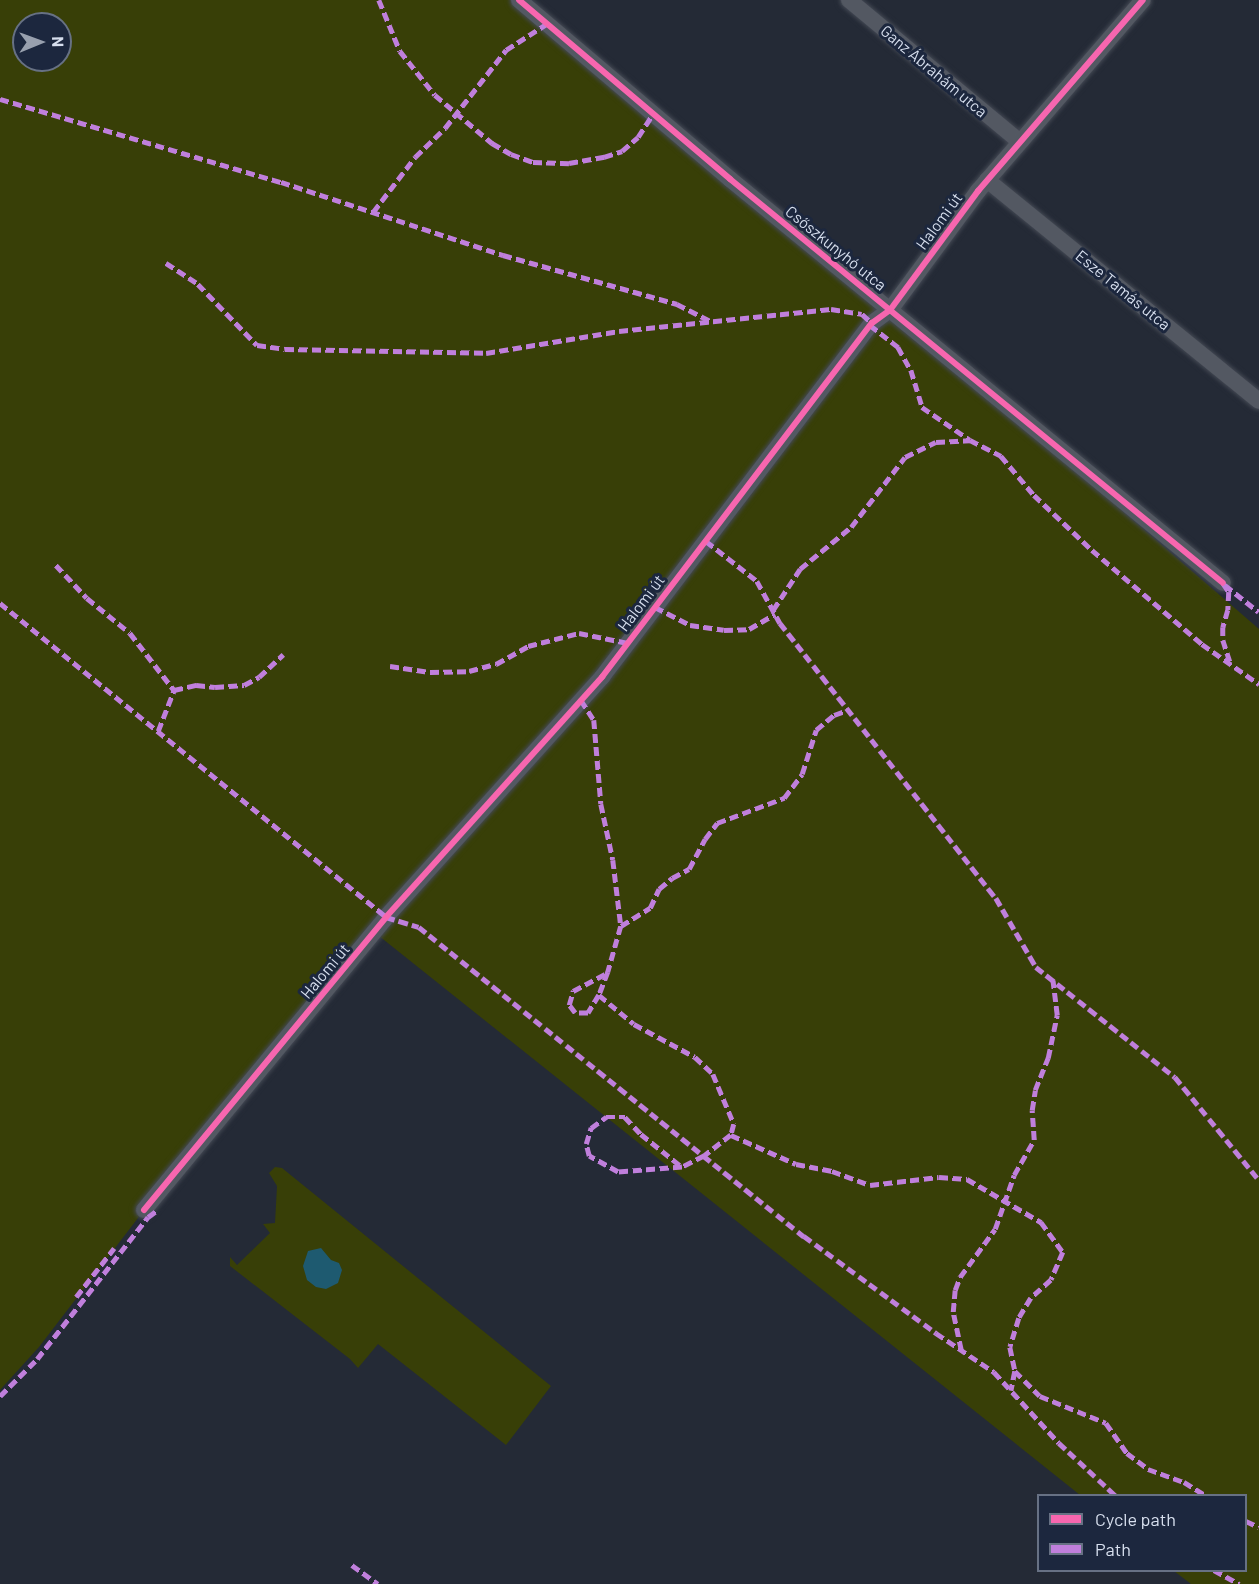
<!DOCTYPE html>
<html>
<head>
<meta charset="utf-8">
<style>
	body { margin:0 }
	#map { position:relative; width:1259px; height:1584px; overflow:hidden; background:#242a36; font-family:Barlow,sans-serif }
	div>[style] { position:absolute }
	.green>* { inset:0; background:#383f07 }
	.water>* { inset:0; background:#1e5a70 }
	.roads { filter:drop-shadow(0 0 2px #434853) drop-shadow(0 0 2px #434853) }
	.minor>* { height:16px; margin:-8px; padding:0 8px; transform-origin:8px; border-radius:8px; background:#535862 }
	.quiet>* { height:4.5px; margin-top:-2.25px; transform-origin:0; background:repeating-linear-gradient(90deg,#c07fdc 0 9px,transparent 0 13.5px) }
	.cycleway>* { height:6px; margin:-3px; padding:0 3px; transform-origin:3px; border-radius:3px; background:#f766af }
	span { translate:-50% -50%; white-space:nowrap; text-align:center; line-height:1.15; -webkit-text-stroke:6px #1c273e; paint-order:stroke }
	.street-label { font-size:16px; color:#d7dfee }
	.legend { position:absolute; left:1037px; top:1494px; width:210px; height:78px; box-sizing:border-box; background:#1c273e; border:2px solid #677184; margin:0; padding:8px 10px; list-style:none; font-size:18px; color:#d7dfee }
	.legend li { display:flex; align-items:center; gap:12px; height:30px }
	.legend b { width:30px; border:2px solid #677184 }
	.north { position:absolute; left:12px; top:12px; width:60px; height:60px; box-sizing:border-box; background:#1c273e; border:2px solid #677184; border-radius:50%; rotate:89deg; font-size:16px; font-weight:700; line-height:24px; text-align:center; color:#d7dfee }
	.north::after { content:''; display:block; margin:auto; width:21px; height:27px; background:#98a0ae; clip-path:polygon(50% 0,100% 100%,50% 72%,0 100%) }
</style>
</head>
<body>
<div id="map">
	<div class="green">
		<div style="clip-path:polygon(evenodd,0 0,519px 0,890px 310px,1259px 629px,1259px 1584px,1191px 1584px,1174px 1571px,1246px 1570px,1246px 1496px,1080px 1495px,374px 932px,148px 1205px,39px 1347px,0 1390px,0 0,24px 24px,60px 24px,60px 60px,24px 60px,24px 24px)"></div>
		<div style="clip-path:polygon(275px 1167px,282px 1168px,551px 1386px,506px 1445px,378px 1344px,358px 1368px,350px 1359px,230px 1266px,230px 1257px,237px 1265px,270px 1233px,263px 1224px,275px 1223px,277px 1186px,269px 1173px)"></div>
	</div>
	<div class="water">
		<div style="clip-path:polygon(321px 1248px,331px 1260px,339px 1263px,342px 1270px,338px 1283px,326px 1289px,316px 1287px,307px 1280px,303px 1266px,308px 1251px)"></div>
	</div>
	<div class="roads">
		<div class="minor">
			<div style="left:519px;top:0;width:277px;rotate:40.3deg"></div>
			<div style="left:730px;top:179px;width:637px;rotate:39.33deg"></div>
			<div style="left:849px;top:0;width:222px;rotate:39.7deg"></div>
			<div style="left:987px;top:180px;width:350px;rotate:39.1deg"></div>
			<div style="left:144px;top:1210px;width:380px;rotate:-50.4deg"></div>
			<div style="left:386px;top:917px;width:323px;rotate:-48deg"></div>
			<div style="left:602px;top:677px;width:445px;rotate:-52.7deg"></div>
			<div style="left:872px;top:323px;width:22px;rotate:-36deg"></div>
			<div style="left:890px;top:310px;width:148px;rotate:-53.5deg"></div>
			<div style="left:978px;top:191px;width:252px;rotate:-49.2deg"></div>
		</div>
	</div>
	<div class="quiet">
		<div style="left:379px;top:0;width:55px;rotate:67.6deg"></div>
		<div style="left:400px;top:51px;width:56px;rotate:51.5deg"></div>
		<div style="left:435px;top:95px;width:75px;rotate:40.1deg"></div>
		<div style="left:492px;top:143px;width:22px;rotate:30deg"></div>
		<div style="left:511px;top:154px;width:23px;rotate:20deg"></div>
		<div style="left:533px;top:162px;width:36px;rotate:2deg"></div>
		<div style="left:569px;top:163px;width:36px;rotate:-10deg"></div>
		<div style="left:604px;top:157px;width:19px;rotate:-18deg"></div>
		<div style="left:622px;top:151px;width:21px;rotate:-41deg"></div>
		<div style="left:638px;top:137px;width:30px;rotate:-57deg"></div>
		<div style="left:0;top:99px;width:293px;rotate:16.5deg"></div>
		<div style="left:281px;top:182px;width:234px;rotate:18.2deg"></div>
		<div style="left:503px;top:255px;width:181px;rotate:15.7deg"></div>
		<div style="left:677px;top:304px;width:38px;rotate:27deg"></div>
		<div style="left:373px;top:212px;width:69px;rotate:-52.6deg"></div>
		<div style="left:415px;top:157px;width:42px;rotate:-44deg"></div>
		<div style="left:445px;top:128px;width:99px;rotate:-52deg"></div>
		<div style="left:506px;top:50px;width:50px;rotate:-32.7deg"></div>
		<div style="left:166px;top:263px;width:38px;rotate:33deg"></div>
		<div style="left:198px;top:284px;width:85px;rotate:46deg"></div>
		<div style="left:257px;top:345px;width:28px;rotate:8deg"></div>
		<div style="left:285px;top:349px;width:201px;rotate:1.1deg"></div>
		<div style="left:486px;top:353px;width:135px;rotate:-9.4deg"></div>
		<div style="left:619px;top:331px;width:213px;rotate:-5.9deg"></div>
		<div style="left:831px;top:309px;width:31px;rotate:9deg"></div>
		<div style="left:862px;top:314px;width:13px;rotate:42deg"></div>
		<div style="left:870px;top:325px;width:36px;rotate:38deg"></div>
		<div style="left:898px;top:347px;width:26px;rotate:61deg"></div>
		<div style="left:911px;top:370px;width:39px;rotate:73deg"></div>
		<div style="left:922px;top:407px;width:58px;rotate:34.5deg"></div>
		<div style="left:706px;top:541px;width:65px;rotate:38.1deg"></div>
		<div style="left:757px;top:581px;width:48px;rotate:61.3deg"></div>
		<div style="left:780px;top:623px;width:350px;rotate:51.9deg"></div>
		<div style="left:996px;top:898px;width:80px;rotate:59.9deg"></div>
		<div style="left:1036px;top:967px;width:177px;rotate:38.4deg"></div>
		<div style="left:1175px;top:1077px;width:133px;rotate:50.8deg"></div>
		<div style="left:56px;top:565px;width:45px;rotate:46.8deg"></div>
		<div style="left:87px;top:598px;width:55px;rotate:39.1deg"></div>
		<div style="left:130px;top:633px;width:72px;rotate:52.3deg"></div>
		<div style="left:1223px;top:583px;width:11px;rotate:56deg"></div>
		<div style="left:1229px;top:592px;width:18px;rotate:93deg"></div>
		<div style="left:1228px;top:610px;width:18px;rotate:106deg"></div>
		<div style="left:1223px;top:627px;width:13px;rotate:90deg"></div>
		<div style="left:1223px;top:640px;width:23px;rotate:72deg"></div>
		<div style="left:1225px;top:585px;width:43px;rotate:38.5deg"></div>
		<div style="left:0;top:603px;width:498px;rotate:39.1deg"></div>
		<div style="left:386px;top:917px;width:34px;rotate:17deg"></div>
		<div style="left:419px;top:927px;width:494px;rotate:38.8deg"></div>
		<div style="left:804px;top:1236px;width:164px;rotate:36.3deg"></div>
		<div style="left:936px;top:1333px;width:70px;rotate:33.9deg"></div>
		<div style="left:994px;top:1372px;width:96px;rotate:47.5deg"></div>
		<div style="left:1059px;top:1443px;width:78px;rotate:42.9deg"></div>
		<div style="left:655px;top:607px;width:39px;rotate:27deg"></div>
		<div style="left:690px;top:625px;width:34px;rotate:8deg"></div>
		<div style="left:724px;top:630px;width:25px;rotate:-2deg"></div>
		<div style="left:749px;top:629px;width:30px;rotate:-30deg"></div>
		<div style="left:773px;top:610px;width:49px;rotate:-56.6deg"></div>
		<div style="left:800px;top:569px;width:66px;rotate:-39.5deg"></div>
		<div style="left:851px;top:527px;width:88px;rotate:-52.4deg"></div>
		<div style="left:905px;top:457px;width:34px;rotate:-26deg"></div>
		<div style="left:936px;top:442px;width:34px;rotate:-3deg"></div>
		<div style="left:970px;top:440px;width:35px;rotate:27deg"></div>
		<div style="left:1001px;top:456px;width:51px;rotate:49.8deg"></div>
		<div style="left:1034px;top:495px;width:80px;rotate:43.5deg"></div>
		<div style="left:1092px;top:550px;width:145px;rotate:40.5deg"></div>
		<div style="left:1202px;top:644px;width:70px;rotate:35.1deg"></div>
		<div style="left:390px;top:666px;width:40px;rotate:8.5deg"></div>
		<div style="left:430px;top:672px;width:39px;rotate:-1deg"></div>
		<div style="left:469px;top:671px;width:28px;rotate:-15deg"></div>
		<div style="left:496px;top:664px;width:37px;rotate:-29deg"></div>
		<div style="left:528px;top:646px;width:53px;rotate:-14.3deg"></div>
		<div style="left:579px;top:633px;width:50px;rotate:11.5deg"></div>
		<div style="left:581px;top:700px;width:24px;rotate:57deg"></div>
		<div style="left:594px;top:720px;width:84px;rotate:85.2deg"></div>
		<div style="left:601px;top:804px;width:57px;rotate:77.9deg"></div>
		<div style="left:613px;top:860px;width:66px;rotate:83.1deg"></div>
		<div style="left:621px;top:926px;width:48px;rotate:105.8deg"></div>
		<div style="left:608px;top:972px;width:25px;rotate:111deg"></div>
		<div style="left:599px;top:995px;width:21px;rotate:121deg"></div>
		<div style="left:588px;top:1013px;width:13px;rotate:180deg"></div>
		<div style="left:575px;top:1013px;width:10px;rotate:-127deg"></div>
		<div style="left:569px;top:1005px;width:15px;rotate:-74deg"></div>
		<div style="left:573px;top:991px;width:40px;rotate:-28deg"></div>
		<div style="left:158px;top:731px;width:44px;rotate:-68.7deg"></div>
		<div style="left:174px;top:690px;width:23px;rotate:-13deg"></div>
		<div style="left:196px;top:685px;width:19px;rotate:6deg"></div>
		<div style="left:215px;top:687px;width:29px;rotate:-4deg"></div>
		<div style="left:244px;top:685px;width:17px;rotate:-28deg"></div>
		<div style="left:259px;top:677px;width:33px;rotate:-43deg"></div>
		<div style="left:621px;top:926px;width:34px;rotate:-32deg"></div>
		<div style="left:650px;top:908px;width:21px;rotate:-65deg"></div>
		<div style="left:659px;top:889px;width:17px;rotate:-40deg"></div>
		<div style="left:672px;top:878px;width:19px;rotate:-28deg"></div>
		<div style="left:689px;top:869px;width:34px;rotate:-62deg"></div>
		<div style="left:705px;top:839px;width:20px;rotate:-53deg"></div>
		<div style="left:717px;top:823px;width:72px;rotate:-20.5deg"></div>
		<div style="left:784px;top:798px;width:30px;rotate:-53deg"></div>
		<div style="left:802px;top:774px;width:46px;rotate:-72.3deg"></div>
		<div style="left:816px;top:730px;width:23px;rotate:-40deg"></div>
		<div style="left:834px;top:715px;width:15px;rotate:-20deg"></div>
		<div style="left:599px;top:995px;width:45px;rotate:39.6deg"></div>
		<div style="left:634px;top:1024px;width:69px;rotate:28.4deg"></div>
		<div style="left:695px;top:1057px;width:25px;rotate:43deg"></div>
		<div style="left:713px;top:1074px;width:54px;rotate:67.2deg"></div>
		<div style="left:734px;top:1124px;width:11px;rotate:105deg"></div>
		<div style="left:731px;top:1135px;width:34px;rotate:142deg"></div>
		<div style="left:704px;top:1156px;width:25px;rotate:153deg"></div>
		<div style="left:682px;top:1167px;width:64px;rotate:175.5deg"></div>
		<div style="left:618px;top:1172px;width:33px;rotate:-151deg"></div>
		<div style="left:589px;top:1156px;width:12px;rotate:-104deg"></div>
		<div style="left:586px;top:1144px;width:17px;rotate:-73deg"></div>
		<div style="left:591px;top:1128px;width:19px;rotate:-36deg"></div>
		<div style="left:606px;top:1117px;width:19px"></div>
		<div style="left:625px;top:1117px;width:23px;rotate:47deg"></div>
		<div style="left:641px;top:1134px;width:53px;rotate:38.8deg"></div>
		<div style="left:731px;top:1135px;width:71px;rotate:24deg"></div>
		<div style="left:796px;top:1164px;width:37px;rotate:11deg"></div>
		<div style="left:832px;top:1171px;width:40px;rotate:20.2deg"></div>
		<div style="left:870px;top:1185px;width:69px;rotate:-6.6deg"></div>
		<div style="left:939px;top:1177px;width:28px;rotate:4deg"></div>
		<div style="left:967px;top:1179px;width:86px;rotate:30.2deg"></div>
		<div style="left:1041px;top:1222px;width:37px;rotate:54deg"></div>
		<div style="left:1063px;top:1252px;width:30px;rotate:113deg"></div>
		<div style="left:1051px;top:1280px;width:27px;rotate:138deg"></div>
		<div style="left:1031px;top:1298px;width:23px;rotate:121deg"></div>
		<div style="left:1019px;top:1318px;width:30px;rotate:107deg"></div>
		<div style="left:1010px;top:1347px;width:25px;rotate:78deg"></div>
		<div style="left:1015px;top:1371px;width:20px;rotate:101deg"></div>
		<div style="left:76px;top:1297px;width:62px;rotate:-52.2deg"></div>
		<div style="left:961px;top:1350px;width:39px;rotate:-102deg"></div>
		<div style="left:953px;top:1312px;width:22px;rotate:-85deg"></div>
		<div style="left:955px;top:1290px;width:14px;rotate:-69deg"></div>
		<div style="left:960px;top:1277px;width:59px;rotate:-53.9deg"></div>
		<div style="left:995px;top:1229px;width:57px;rotate:-70.6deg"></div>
		<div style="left:1014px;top:1175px;width:40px;rotate:-60.3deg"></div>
		<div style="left:1034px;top:1140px;width:30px;rotate:-94deg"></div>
		<div style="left:1032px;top:1110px;width:20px;rotate:-81deg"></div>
		<div style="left:1035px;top:1090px;width:35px;rotate:-68deg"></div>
		<div style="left:1048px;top:1058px;width:44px;rotate:-78.2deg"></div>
		<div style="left:1057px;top:1015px;width:35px;rotate:-97deg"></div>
		<div style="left:1015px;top:1371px;width:35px;rotate:45deg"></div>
		<div style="left:1040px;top:1396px;width:71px;rotate:22.2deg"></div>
		<div style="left:1106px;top:1423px;width:37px;rotate:55deg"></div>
		<div style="left:1127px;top:1453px;width:26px;rotate:37deg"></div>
		<div style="left:1148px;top:1469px;width:38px;rotate:20deg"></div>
		<div style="left:1184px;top:1482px;width:26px;rotate:32deg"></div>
		<div style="left:0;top:1396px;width:52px;rotate:-45deg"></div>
		<div style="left:37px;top:1359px;width:180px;rotate:-52deg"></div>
		<div style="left:148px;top:1217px;width:10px;rotate:-37deg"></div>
		<div style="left:1246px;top:1521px;width:14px;rotate:25deg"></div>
		<div style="left:352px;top:1565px;width:32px;rotate:36deg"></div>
		<div style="left:1214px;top:1570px;width:29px;rotate:29deg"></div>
	</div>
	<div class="cycleway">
		<div style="left:519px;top:0;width:277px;rotate:40.3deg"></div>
		<div style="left:730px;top:179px;width:637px;rotate:39.33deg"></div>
		<div style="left:144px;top:1210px;width:380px;rotate:-50.4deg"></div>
		<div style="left:386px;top:917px;width:323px;rotate:-48deg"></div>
		<div style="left:602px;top:677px;width:445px;rotate:-52.7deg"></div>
		<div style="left:872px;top:323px;width:22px;rotate:-36deg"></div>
		<div style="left:890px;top:310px;width:148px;rotate:-53.5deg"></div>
		<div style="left:978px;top:191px;width:252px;rotate:-49.2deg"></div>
	</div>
	<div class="street-label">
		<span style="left:934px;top:71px;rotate:40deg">Ganz Ábrahám utca</span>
		<span style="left:939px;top:221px;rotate:-54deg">Halomi út</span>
		<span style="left:836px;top:248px;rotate:39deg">Csőszkunyhó utca</span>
		<span style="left:1123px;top:290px;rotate:39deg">Esze Tamás utca</span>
		<span style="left:641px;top:603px;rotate:-53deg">Halomi út</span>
		<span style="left:325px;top:971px;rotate:-50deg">Halomi út</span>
	</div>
	<ul class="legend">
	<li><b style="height:8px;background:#f766af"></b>Cycle path</li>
	<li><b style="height:8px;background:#c07fdc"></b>Path</li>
	</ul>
	<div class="north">N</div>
</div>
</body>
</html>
